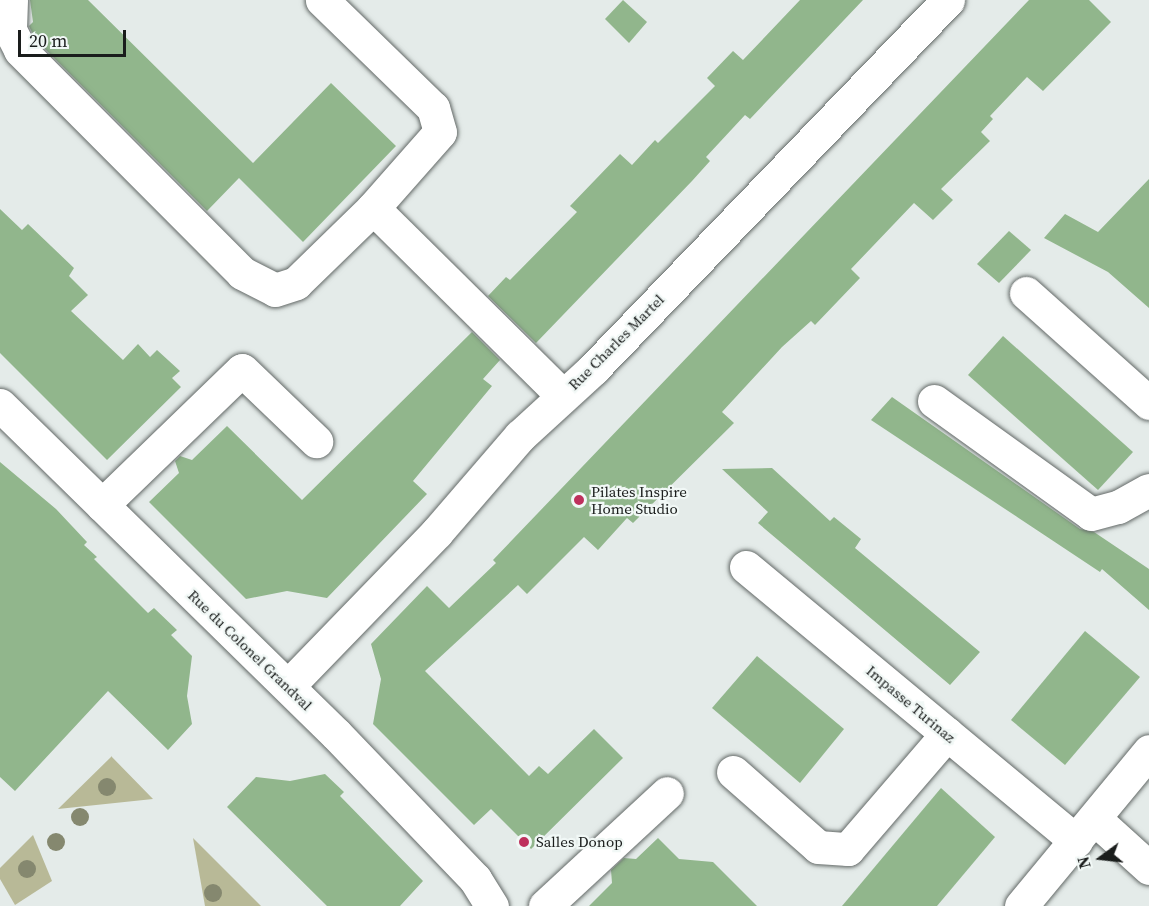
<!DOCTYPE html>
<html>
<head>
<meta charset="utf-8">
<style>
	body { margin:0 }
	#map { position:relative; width:1149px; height:906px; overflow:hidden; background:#e4ebe9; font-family:"Source Serif 4",serif }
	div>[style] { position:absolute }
	.green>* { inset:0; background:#b8b997 }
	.building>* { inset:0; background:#91b68c }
	.roads { filter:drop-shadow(0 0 2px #636967) drop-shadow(0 0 2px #636967) }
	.minor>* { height:33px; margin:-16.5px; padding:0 16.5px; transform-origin:16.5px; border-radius:16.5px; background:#fff }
	.trees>* { width:18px; height:18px; margin:-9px; border-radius:50%; background:#85886f }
	.dots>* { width:16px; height:16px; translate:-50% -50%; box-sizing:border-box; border:3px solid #f1f8f6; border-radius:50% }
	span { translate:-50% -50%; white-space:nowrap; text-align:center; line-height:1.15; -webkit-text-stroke:4.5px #f1f8f6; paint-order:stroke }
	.street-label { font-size:15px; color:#1a1d1c }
	.poi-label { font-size:15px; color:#1a1d1c }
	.left { translate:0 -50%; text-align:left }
	.north { position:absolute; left:1071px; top:828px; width:60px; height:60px; -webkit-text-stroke:4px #f1f8f6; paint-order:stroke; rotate:255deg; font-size:16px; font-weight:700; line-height:24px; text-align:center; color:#1a1d1c }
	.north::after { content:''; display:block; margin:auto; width:21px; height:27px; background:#1a1d1c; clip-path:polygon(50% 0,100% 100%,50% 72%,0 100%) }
	.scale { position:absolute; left:18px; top:30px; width:108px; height:27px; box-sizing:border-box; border:3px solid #1a1d1c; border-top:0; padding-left:8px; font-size:18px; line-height:21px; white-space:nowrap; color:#1a1d1c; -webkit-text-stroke:4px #f1f8f6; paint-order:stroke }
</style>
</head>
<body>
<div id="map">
	<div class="green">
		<div style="clip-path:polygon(111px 756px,153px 799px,58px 809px,111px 757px)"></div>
		<div style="clip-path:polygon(33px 835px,52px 881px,15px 905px,0 879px,0 868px)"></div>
		<div style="clip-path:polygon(193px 838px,261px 906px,205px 906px)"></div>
	</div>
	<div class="building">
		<div style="clip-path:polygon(30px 0,88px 0,253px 163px,331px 83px,396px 146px,303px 242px,239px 178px,207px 211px,35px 39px,29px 26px,33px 22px)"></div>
		<div style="clip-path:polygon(623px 0,647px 22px,629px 43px,605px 19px)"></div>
		<div style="clip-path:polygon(800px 0,863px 0,750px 119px,745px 115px,706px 157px,710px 161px,692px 181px,536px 343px,488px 296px,506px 277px,510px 280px,577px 212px,570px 206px,620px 154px,632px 165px,655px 140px,658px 143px,715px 86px,707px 78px,733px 51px,743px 60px)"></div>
		<div style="clip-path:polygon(1029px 0,1089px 0,1111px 22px,1043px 91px,1027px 77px,990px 116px,993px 119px,981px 132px,990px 141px,941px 189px,953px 200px,933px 220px,914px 203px,851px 269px,860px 278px,815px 325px,811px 321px,782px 347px,722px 412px,734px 423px,633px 523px,627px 518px,598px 550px,584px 537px,527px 594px,518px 585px,425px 671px,529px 776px,539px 766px,548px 774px,594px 729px,623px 758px,531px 849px,491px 809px,474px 825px,373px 724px,381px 679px,371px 644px,427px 586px,449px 608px,496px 563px,493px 560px)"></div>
		<div style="clip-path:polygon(1149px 179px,1149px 308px,1108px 272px,1044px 238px,1065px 214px,1098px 232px)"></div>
		<div style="clip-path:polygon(0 209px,22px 230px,28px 224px,74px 268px,69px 276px,88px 295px,71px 311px,123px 360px,138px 344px,150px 357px,157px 350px,180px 371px,172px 378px,181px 387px,107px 460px,0 353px)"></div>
		<div style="clip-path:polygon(1009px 231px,1031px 250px,999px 283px,977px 264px)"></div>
		<div style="clip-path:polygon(472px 332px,500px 360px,483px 379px,492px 386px,413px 481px,427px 494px,327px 598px,287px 591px,246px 599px,149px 502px,179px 473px,175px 461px,180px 456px,192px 460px,227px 426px,302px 500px)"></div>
		<div style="clip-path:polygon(1003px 336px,1133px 452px,1098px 490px,968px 375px)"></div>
		<div style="clip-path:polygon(892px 397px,1080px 529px,1094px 532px,1149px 569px,1149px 610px,1102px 569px,1100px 572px,871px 420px)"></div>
		<div style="clip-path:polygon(0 462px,56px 509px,87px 542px,84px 545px,97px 557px,94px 559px,148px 613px,154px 608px,177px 630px,171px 635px,192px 656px,187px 696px,192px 724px,168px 750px,108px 691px,15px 791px,0 777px)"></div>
		<div style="clip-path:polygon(772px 468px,830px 521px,834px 517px,861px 539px,855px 548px,980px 652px,950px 685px,758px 523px,768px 512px,722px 469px)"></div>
		<div style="clip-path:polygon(1085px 631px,1140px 677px,1065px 765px,1011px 720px)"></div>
		<div style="clip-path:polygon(757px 656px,844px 729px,800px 783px,712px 708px)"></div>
		<div style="clip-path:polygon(325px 774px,344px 792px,340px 796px,423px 881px,400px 906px,327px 906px,227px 807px,256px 777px,290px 781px)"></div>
		<div style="clip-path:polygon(941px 788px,995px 837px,937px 906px,842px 906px)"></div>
		<div style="clip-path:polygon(658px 838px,679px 859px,713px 862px,757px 906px,589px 906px,612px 883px,611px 870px,624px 858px,636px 859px)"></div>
	</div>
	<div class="roads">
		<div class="minor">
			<div style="left:11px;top:0;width:30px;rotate:92deg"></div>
			<div style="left:10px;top:30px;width:22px;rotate:63deg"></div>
			<div style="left:20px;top:50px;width:315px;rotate:45.1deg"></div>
			<div style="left:242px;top:273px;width:37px;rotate:27deg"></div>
			<div style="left:275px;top:290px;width:22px;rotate:-18deg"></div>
			<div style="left:296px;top:283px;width:107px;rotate:-44.2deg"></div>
			<div style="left:373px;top:208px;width:101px;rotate:-48.6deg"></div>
			<div style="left:440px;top:132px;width:25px;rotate:-106deg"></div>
			<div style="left:433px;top:108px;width:155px;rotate:-135.8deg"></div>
			<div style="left:373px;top:208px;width:266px;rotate:44.7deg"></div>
			<div style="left:1026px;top:293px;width:165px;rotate:41.8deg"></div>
			<div style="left:934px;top:401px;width:193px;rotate:35.7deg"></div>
			<div style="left:1091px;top:514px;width:28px;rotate:-15deg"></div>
			<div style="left:1118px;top:507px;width:35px;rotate:-29deg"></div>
			<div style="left:0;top:405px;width:470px;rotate:44.4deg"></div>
			<div style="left:336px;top:734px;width:201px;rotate:46.2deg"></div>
			<div style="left:475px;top:879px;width:32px;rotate:58deg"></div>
			<div style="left:102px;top:505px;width:194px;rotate:-44deg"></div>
			<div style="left:242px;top:370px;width:103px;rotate:43.8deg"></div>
			<div style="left:746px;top:567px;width:429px;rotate:39.7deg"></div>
			<div style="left:288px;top:686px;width:214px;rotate:-45.9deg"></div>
			<div style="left:437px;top:532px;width:127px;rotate:-49.2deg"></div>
			<div style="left:520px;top:436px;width:99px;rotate:-42.5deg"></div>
			<div style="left:593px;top:369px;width:512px;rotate:-46.11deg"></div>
			<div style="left:733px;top:772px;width:113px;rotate:41.4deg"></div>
			<div style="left:818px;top:847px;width:30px;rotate:4deg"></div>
			<div style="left:848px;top:849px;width:152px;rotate:-49.3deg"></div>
			<div style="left:1095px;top:819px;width:73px;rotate:42.2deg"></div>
			<div style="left:545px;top:906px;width:166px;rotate:-42.8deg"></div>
			<div style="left:1021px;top:906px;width:201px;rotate:-50.4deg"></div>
		</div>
	</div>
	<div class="trees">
		<div style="left:107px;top:787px"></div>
		<div style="left:80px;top:817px"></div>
		<div style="left:56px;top:842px"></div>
		<div style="left:27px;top:869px"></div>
		<div style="left:213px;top:893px"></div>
	</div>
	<div class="dots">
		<div style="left:579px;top:500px;background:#be305c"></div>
		<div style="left:524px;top:842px;background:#be305c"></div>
	</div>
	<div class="street-label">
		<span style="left:616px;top:342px;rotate:-45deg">Rue Charles Martel</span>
		<span style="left:250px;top:650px;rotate:44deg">Rue du Colonel Grandval</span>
		<span style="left:911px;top:704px;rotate:40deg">Impasse Turinaz</span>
	</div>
	<div class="poi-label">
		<span class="left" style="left:591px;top:500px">Pilates Inspire<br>Home Studio</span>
		<span class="left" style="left:536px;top:842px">Salles Donop</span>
	</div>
	<div class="north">N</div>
	<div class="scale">20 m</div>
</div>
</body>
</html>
